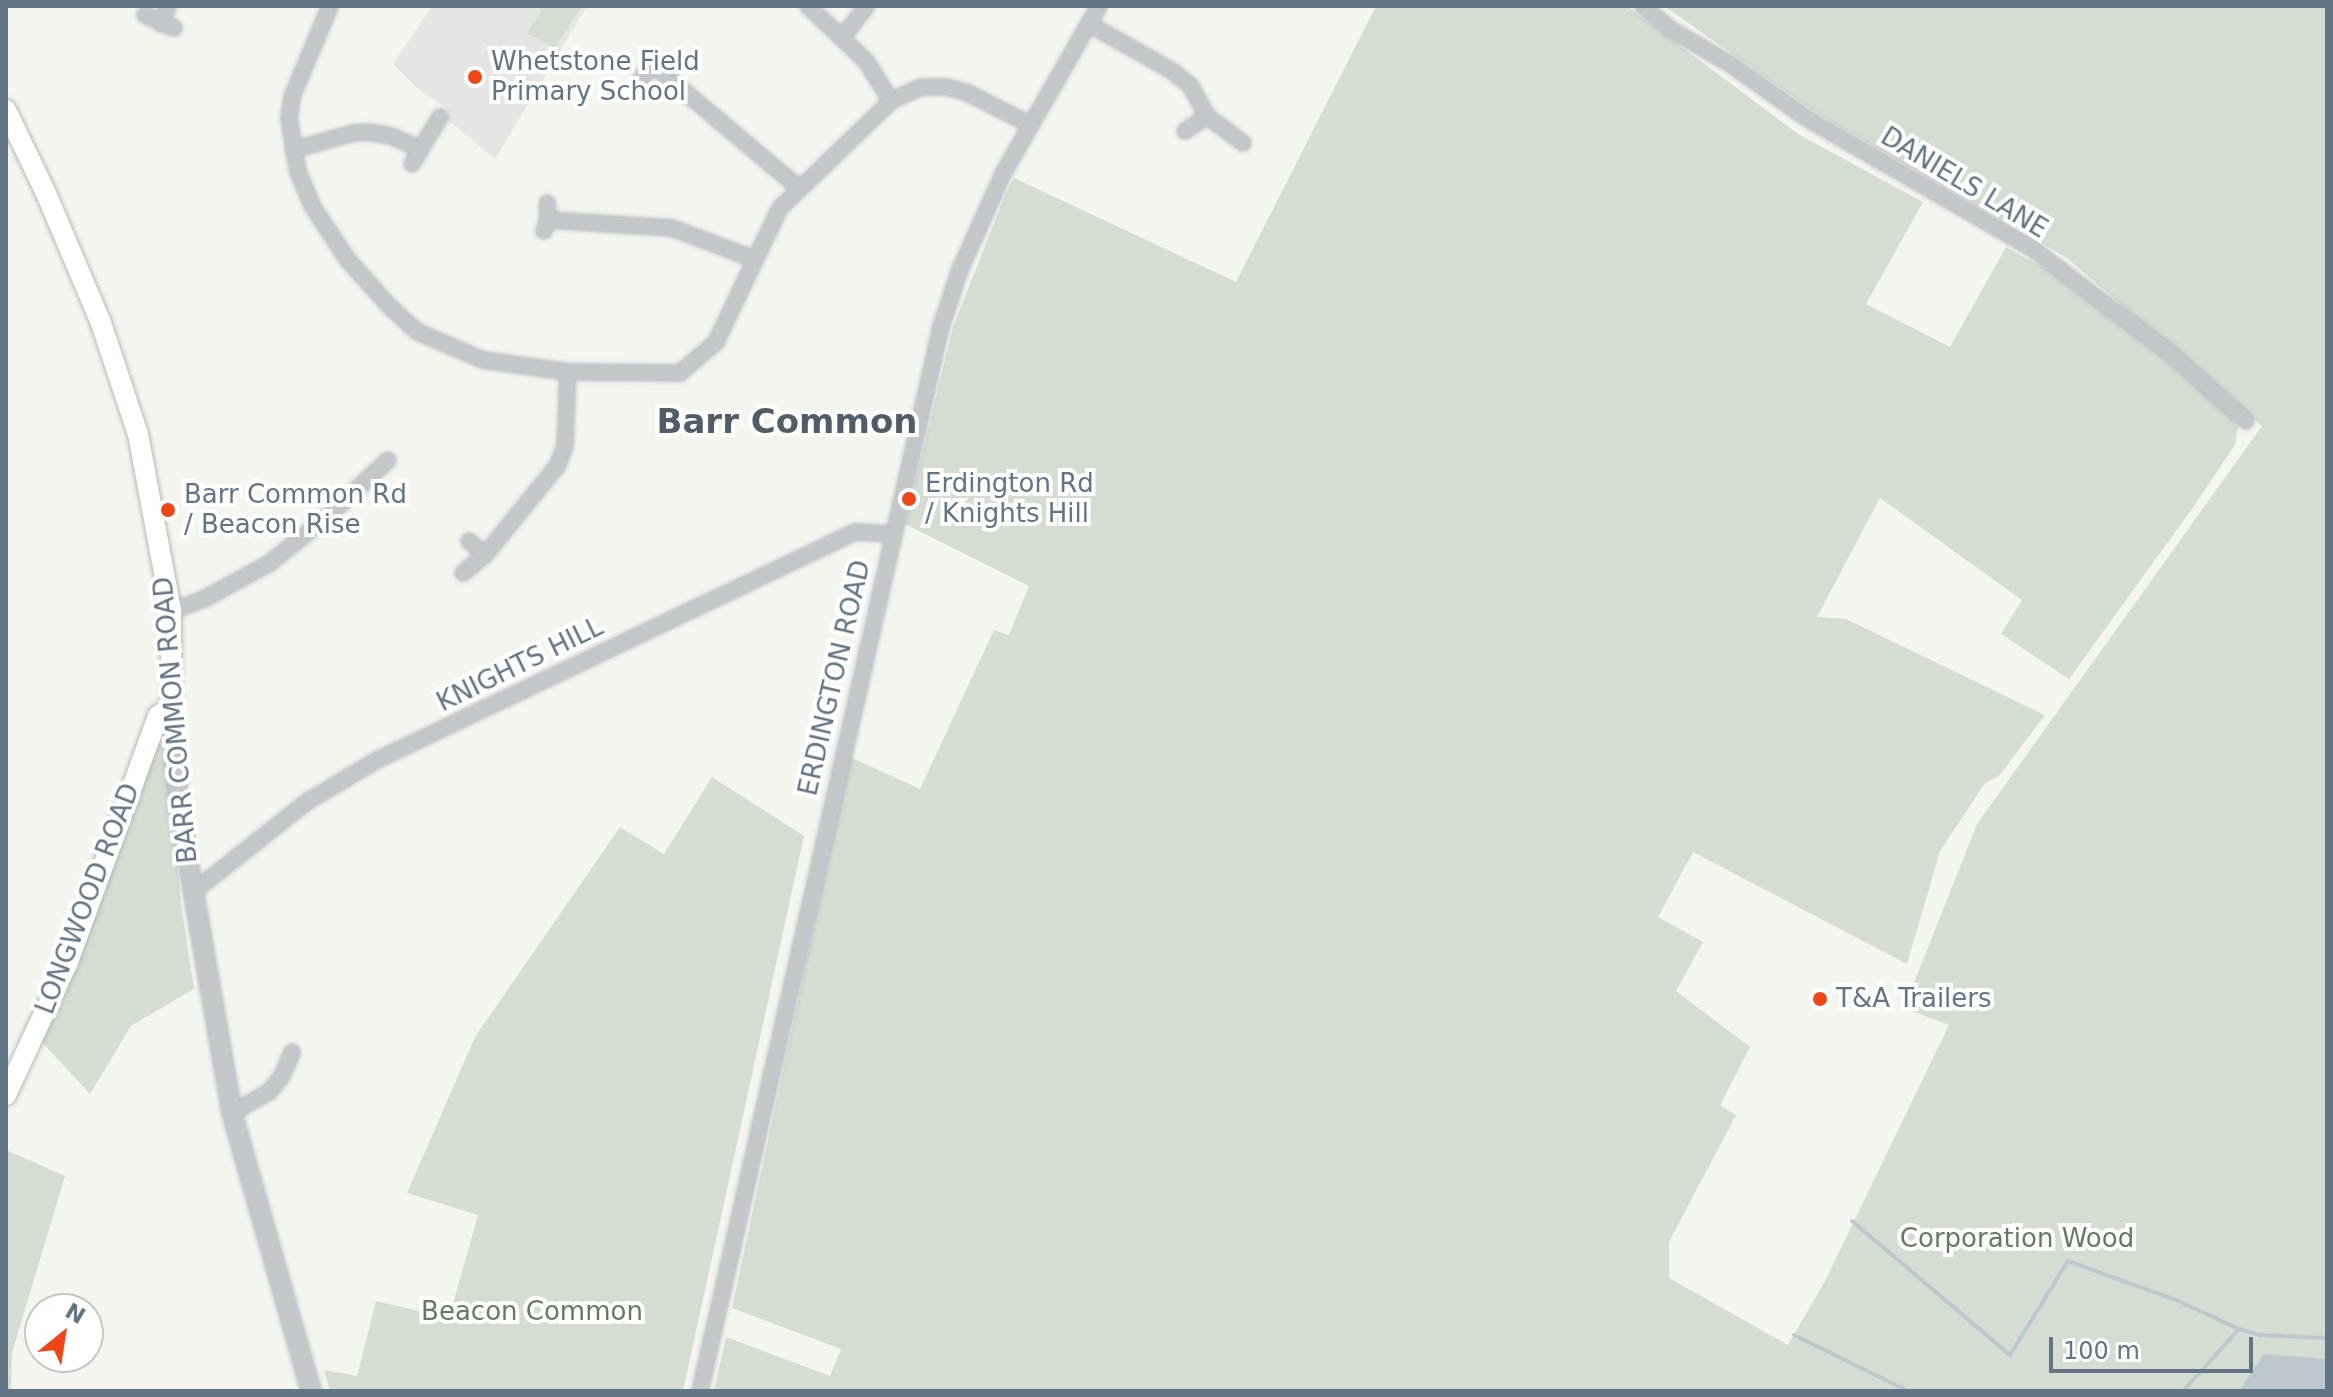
<!DOCTYPE html>
<html>
<head>
<meta charset="utf-8">
<style>
	body { margin:0 }
	#map { position:relative; width:2333px; height:1397px; overflow:hidden; background:#f5f5f0; font-family:"DejaVu Sans",sans-serif }
	div>[style] { position:absolute }
	.built>* { inset:0; background:#e5e6e4 }
	.green>* { inset:0; background:#d5dcd1 }
	.water>* { inset:0; background:#bcc8cd }
	.stream>* { height:4px; margin:-2px; padding:0 2px; transform-origin:2px; border-radius:2px; background:#bcc8cd }
	.roads { filter:drop-shadow(0 0 2px #b3b9bd) drop-shadow(0 0 2px #b3b9bd) }
	.minor>* { height:14px; margin:-7px; padding:0 7px; transform-origin:7px; border-radius:7px; background:#c3c7ca }
	.tertiary>* { height:18px; margin:-9px; padding:0 9px; transform-origin:9px; border-radius:9px; background:#c3c7ca }
	.secondary>* { height:20px; margin:-10px; padding:0 10px; transform-origin:10px; border-radius:10px; background:#fff }
	.dots>* { width:22px; height:22px; translate:-50% -50%; box-sizing:border-box; border:4px solid #fff; border-radius:50% }
	span { translate:-50% -50%; white-space:nowrap; text-align:center; line-height:1.15; -webkit-text-stroke:8px #fff; paint-order:stroke }
	.poi-label { font-size:26px; color:#617584 }
	.left { translate:0 -50%; text-align:left }
	.street-label { font-size:26px; color:#617584 }
	.park-label { font-size:26px; color:#667a61 }
	.district-label { font-size:34px; color:#505d68; font-weight:700 }
	.frame { position:absolute; inset:0; border:8px solid #617584; pointer-events:none }
	.north { position:absolute; left:24px; top:1293px; width:80px; height:80px; box-sizing:border-box; background:#fff; border:2px solid #c0c8ce; border-radius:50%; rotate:30deg; font-size:22px; font-weight:700; line-height:32px; text-align:center; color:#617584 }
	.north::after { content:''; display:block; margin:auto; width:28px; height:36px; background:#f04615; clip-path:polygon(50% 0,100% 100%,50% 72%,0 100%) }
	.scale { position:absolute; left:2049px; top:1337px; width:204px; height:36px; box-sizing:border-box; border:4px solid #617584; border-top:0; padding-left:10px; font-size:24px; line-height:28px; white-space:nowrap; color:#617584; -webkit-text-stroke:6px #fff; paint-order:stroke }
</style>
</head>
<body>
<div id="map">
	<div class="built">
		<div style="clip-path:polygon(432px 6px,587px 6px,495px 159px,448px 120px,447px 108px,419px 90px,393px 64px)"></div>
	</div>
	<div class="green">
		<div style="clip-path:polygon(537px 6px,582px 6px,555px 48px,527px 33px,542px 10px)"></div>
		<div style="clip-path:polygon(1376px 6px,1627px 6px,1798px 134px,1923px 202px,1866px 304px,1950px 347px,2006px 247px,2072px 284px,2164px 354px,2228px 414px,2238px 427px,2235px 445px,2194px 506px,2069px 679px,2001px 634px,2022px 600px,1880px 498px,1817px 617px,1846px 619px,2045px 715px,1999px 776px,1985px 783px,1940px 851px,1907px 964px,1693px 852px,1658px 917px,1703px 942px,1676px 991px,1750px 1047px,1720px 1105px,1736px 1115px,1669px 1242px,1669px 1278px,1788px 1345px,1825px 1281px,1949px 1025px,1904px 1008px,1977px 824px,2262px 426px,2067px 258px,1818px 114px,1664px 6px,2327px 6px,2327px 1391px,714px 1391px,726px 1337px,830px 1376px,841px 1349px,732px 1308px,850px 757px,920px 789px,994px 630px,1009px 635px,1029px 586px,905px 524px,953px 327px,1006px 193px,1014px 178px,1236px 282px)"></div>
		<div style="clip-path:polygon(158px 743px,166px 748px,181px 904px,194px 989px,131px 1026px,90px 1094px,42px 1042px,71px 975px,79px 967px,77px 960px)"></div>
		<div style="clip-path:polygon(712px 777px,804px 836px,683px 1391px,330px 1391px,324px 1370px,357px 1376px,376px 1301px,449px 1318px,478px 1215px,407px 1193px,475px 1037px,620px 827px,664px 854px)"></div>
		<div style="clip-path:polygon(6px 1150px,65px 1176px,12px 1353px,11px 1391px,6px 1391px)"></div>
	</div>
	<div class="water">
		<div style="clip-path:polygon(2264px 1354px,2327px 1359px,2327px 1391px,2239px 1391px)"></div>
	</div>
	<div class="stream">
		<div style="left:1852px;top:1221px;width:207px;rotate:40.3deg"></div>
		<div style="left:2010px;top:1355px;width:110px;rotate:-58.3deg"></div>
		<div style="left:2068px;top:1261px;width:115px;rotate:19.9deg"></div>
		<div style="left:2176px;top:1300px;width:69px;rotate:24.7deg"></div>
		<div style="left:2239px;top:1329px;width:22px;rotate:16deg"></div>
		<div style="left:2260px;top:1335px;width:67px;rotate:2.6deg"></div>
		<div style="left:1794px;top:1335px;width:127px;rotate:26.2deg"></div>
		<div style="left:2183px;top:1391px;width:84px;rotate:-47.9deg"></div>
	</div>
	<div class="roads">
		<div class="minor">
			<div style="left:330px;top:6px;width:99px;rotate:112.7deg"></div>
			<div style="left:292px;top:97px;width:21px;rotate:98deg"></div>
			<div style="left:289px;top:118px;width:55px;rotate:80.5deg"></div>
			<div style="left:298px;top:172px;width:38px;rotate:67deg"></div>
			<div style="left:313px;top:207px;width:62px;rotate:56.8deg"></div>
			<div style="left:347px;top:259px;width:64px;rotate:48.1deg"></div>
			<div style="left:390px;top:307px;width:38px;rotate:42deg"></div>
			<div style="left:418px;top:332px;width:71px;rotate:23.3deg"></div>
			<div style="left:483px;top:360px;width:86px;rotate:8deg"></div>
			<div style="left:568px;top:372px;width:112px;rotate:0.5deg"></div>
			<div style="left:680px;top:373px;width:48px;rotate:-40.7deg"></div>
			<div style="left:716px;top:342px;width:148px;rotate:-64.5deg"></div>
			<div style="left:780px;top:208px;width:154px;rotate:-43.9deg"></div>
			<div style="left:891px;top:101px;width:33px;rotate:-25deg"></div>
			<div style="left:921px;top:87px;width:26px"></div>
			<div style="left:947px;top:87px;width:20px;rotate:15deg"></div>
			<div style="left:966px;top:92px;width:73px;rotate:26.9deg"></div>
			<div style="left:808px;top:6px;width:80px;rotate:43.5deg"></div>
			<div style="left:866px;top:61px;width:47px;rotate:58deg"></div>
			<div style="left:1643px;top:6px;width:35px;rotate:40deg"></div>
			<div style="left:1670px;top:29px;width:69px;rotate:30.3deg"></div>
			<div style="left:1730px;top:64px;width:95px;rotate:35.2deg"></div>
			<div style="left:1808px;top:119px;width:256px;rotate:30deg"></div>
			<div style="left:2030px;top:247px;width:174px;rotate:37.1deg"></div>
			<div style="left:2169px;top:352px;width:103px;rotate:41.9deg"></div>
			<div style="left:145px;top:15px;width:32px;rotate:24deg"></div>
			<div style="left:161px;top:24px;width:19px;rotate:-69deg"></div>
			<div style="left:1089px;top:24px;width:95px;rotate:29.5deg"></div>
			<div style="left:1172px;top:71px;width:23px;rotate:38deg"></div>
			<div style="left:1190px;top:85px;width:35px;rotate:61deg"></div>
			<div style="left:1207px;top:116px;width:45px;rotate:36.9deg"></div>
			<div style="left:843px;top:37px;width:39px;rotate:-53deg"></div>
			<div style="left:641px;top:79px;width:18px;rotate:-49deg"></div>
			<div style="left:653px;top:65px;width:191px;rotate:40.1deg"></div>
			<div style="left:1185px;top:131px;width:27px;rotate:-34deg"></div>
			<div style="left:293px;top:150px;width:62px;rotate:-15.8deg"></div>
			<div style="left:353px;top:133px;width:16px;rotate:-4deg"></div>
			<div style="left:369px;top:132px;width:22px;rotate:10deg"></div>
			<div style="left:391px;top:136px;width:32px;rotate:24deg"></div>
			<div style="left:412px;top:164px;width:55px;rotate:-59.2deg"></div>
			<div style="left:548px;top:220px;width:124px;rotate:3.7deg"></div>
			<div style="left:672px;top:228px;width:88px;rotate:20.7deg"></div>
			<div style="left:544px;top:231px;width:12px;rotate:-70deg"></div>
			<div style="left:548px;top:220px;width:17px;rotate:-93deg"></div>
			<div style="left:469px;top:541px;width:21px;rotate:41deg"></div>
			<div style="left:463px;top:573px;width:28px;rotate:-39deg"></div>
			<div style="left:485px;top:555px;width:116px;rotate:-51deg"></div>
			<div style="left:558px;top:465px;width:20px;rotate:-70deg"></div>
			<div style="left:565px;top:446px;width:74px;rotate:-87.7deg"></div>
			<div style="left:171px;top:611px;width:35px;rotate:-20deg"></div>
			<div style="left:204px;top:599px;width:75px;rotate:-28.6deg"></div>
			<div style="left:270px;top:563px;width:75px;rotate:-39deg"></div>
			<div style="left:328px;top:516px;width:82px;rotate:-43deg"></div>
			<div style="left:192px;top:893px;width:147px;rotate:-38.4deg"></div>
			<div style="left:307px;top:802px;width:82px;rotate:-31deg"></div>
			<div style="left:377px;top:760px;width:530px;rotate:-25.5deg"></div>
			<div style="left:855px;top:532px;width:37px;rotate:3deg"></div>
			<div style="left:232px;top:1113px;width:43px;rotate:-29.6deg"></div>
			<div style="left:269px;top:1092px;width:21px;rotate:-51deg"></div>
			<div style="left:282px;top:1076px;width:26px;rotate:-67deg"></div>
			<div style="left:700px;top:1391px;width:1091px;rotate:-77.24deg"></div>
			<div style="left:941px;top:327px;width:58px;rotate:-71.9deg"></div>
			<div style="left:959px;top:272px;width:110px;rotate:-65.8deg"></div>
			<div style="left:1004px;top:172px;width:191px;rotate:-60.2deg"></div>
		</div>
		<div class="tertiary">
			<div style="left:171px;top:707px;width:102px;rotate:85.5deg"></div>
			<div style="left:179px;top:809px;width:309px;rotate:80.1deg"></div>
			<div style="left:232px;top:1113px;width:289px;rotate:74.1deg"></div>
		</div>
		<div class="secondary">
			<div style="left:6px;top:110px;width:90px;rotate:64.3deg"></div>
			<div style="left:45px;top:191px;width:143px;rotate:67deg"></div>
			<div style="left:101px;top:323px;width:117px;rotate:71.6deg"></div>
			<div style="left:138px;top:434px;width:180px;rotate:79.4deg"></div>
			<div style="left:171px;top:611px;width:96px;rotate:90deg"></div>
			<div style="left:171px;top:707px;width:16px;rotate:145deg"></div>
			<div style="left:158px;top:716px;width:264px;rotate:110.1deg"></div>
			<div style="left:67px;top:964px;width:145px;rotate:115deg"></div>
		</div>
	</div>
	<div class="dots">
		<div style="left:475px;top:77px;background:#f04615"></div>
		<div style="left:909px;top:499px;background:#f04615"></div>
		<div style="left:168px;top:510px;background:#f04615"></div>
		<div style="left:1820px;top:999px;background:#f04615"></div>
	</div>
	<div class="poi-label">
		<span class="left" style="left:491px;top:77px">Whetstone Field<br>Primary School</span>
		<span class="left" style="left:925px;top:499px">Erdington Rd<br>/ Knights Hill</span>
		<span class="left" style="left:184px;top:510px">Barr Common Rd<br>/ Beacon Rise</span>
		<span class="left" style="left:1836px;top:999px">T&amp;A Trailers</span>
	</div>
	<div class="street-label">
		<span style="left:1964px;top:183px;rotate:31deg">DANIELS LANE</span>
		<span style="left:520px;top:665px;rotate:-26deg">KNIGHTS HILL</span>
		<span style="left:835px;top:678px;rotate:-77deg">ERDINGTON ROAD</span>
		<span style="left:176px;top:720px;rotate:-95deg">BARR COMMON ROAD</span>
		<span style="left:88px;top:899px;rotate:-69deg">LONGWOOD ROAD</span>
	</div>
	<div class="park-label">
		<span style="left:2017px;top:1239px">Corporation Wood</span>
		<span style="left:532px;top:1312px">Beacon Common</span>
	</div>
	<div class="district-label">
		<span style="left:787px;top:422px">Barr Common</span>
	</div>
	<div class="frame"></div>
	<div class="north">N</div>
	<div class="scale">100 m</div>
</div>
</body>
</html>
